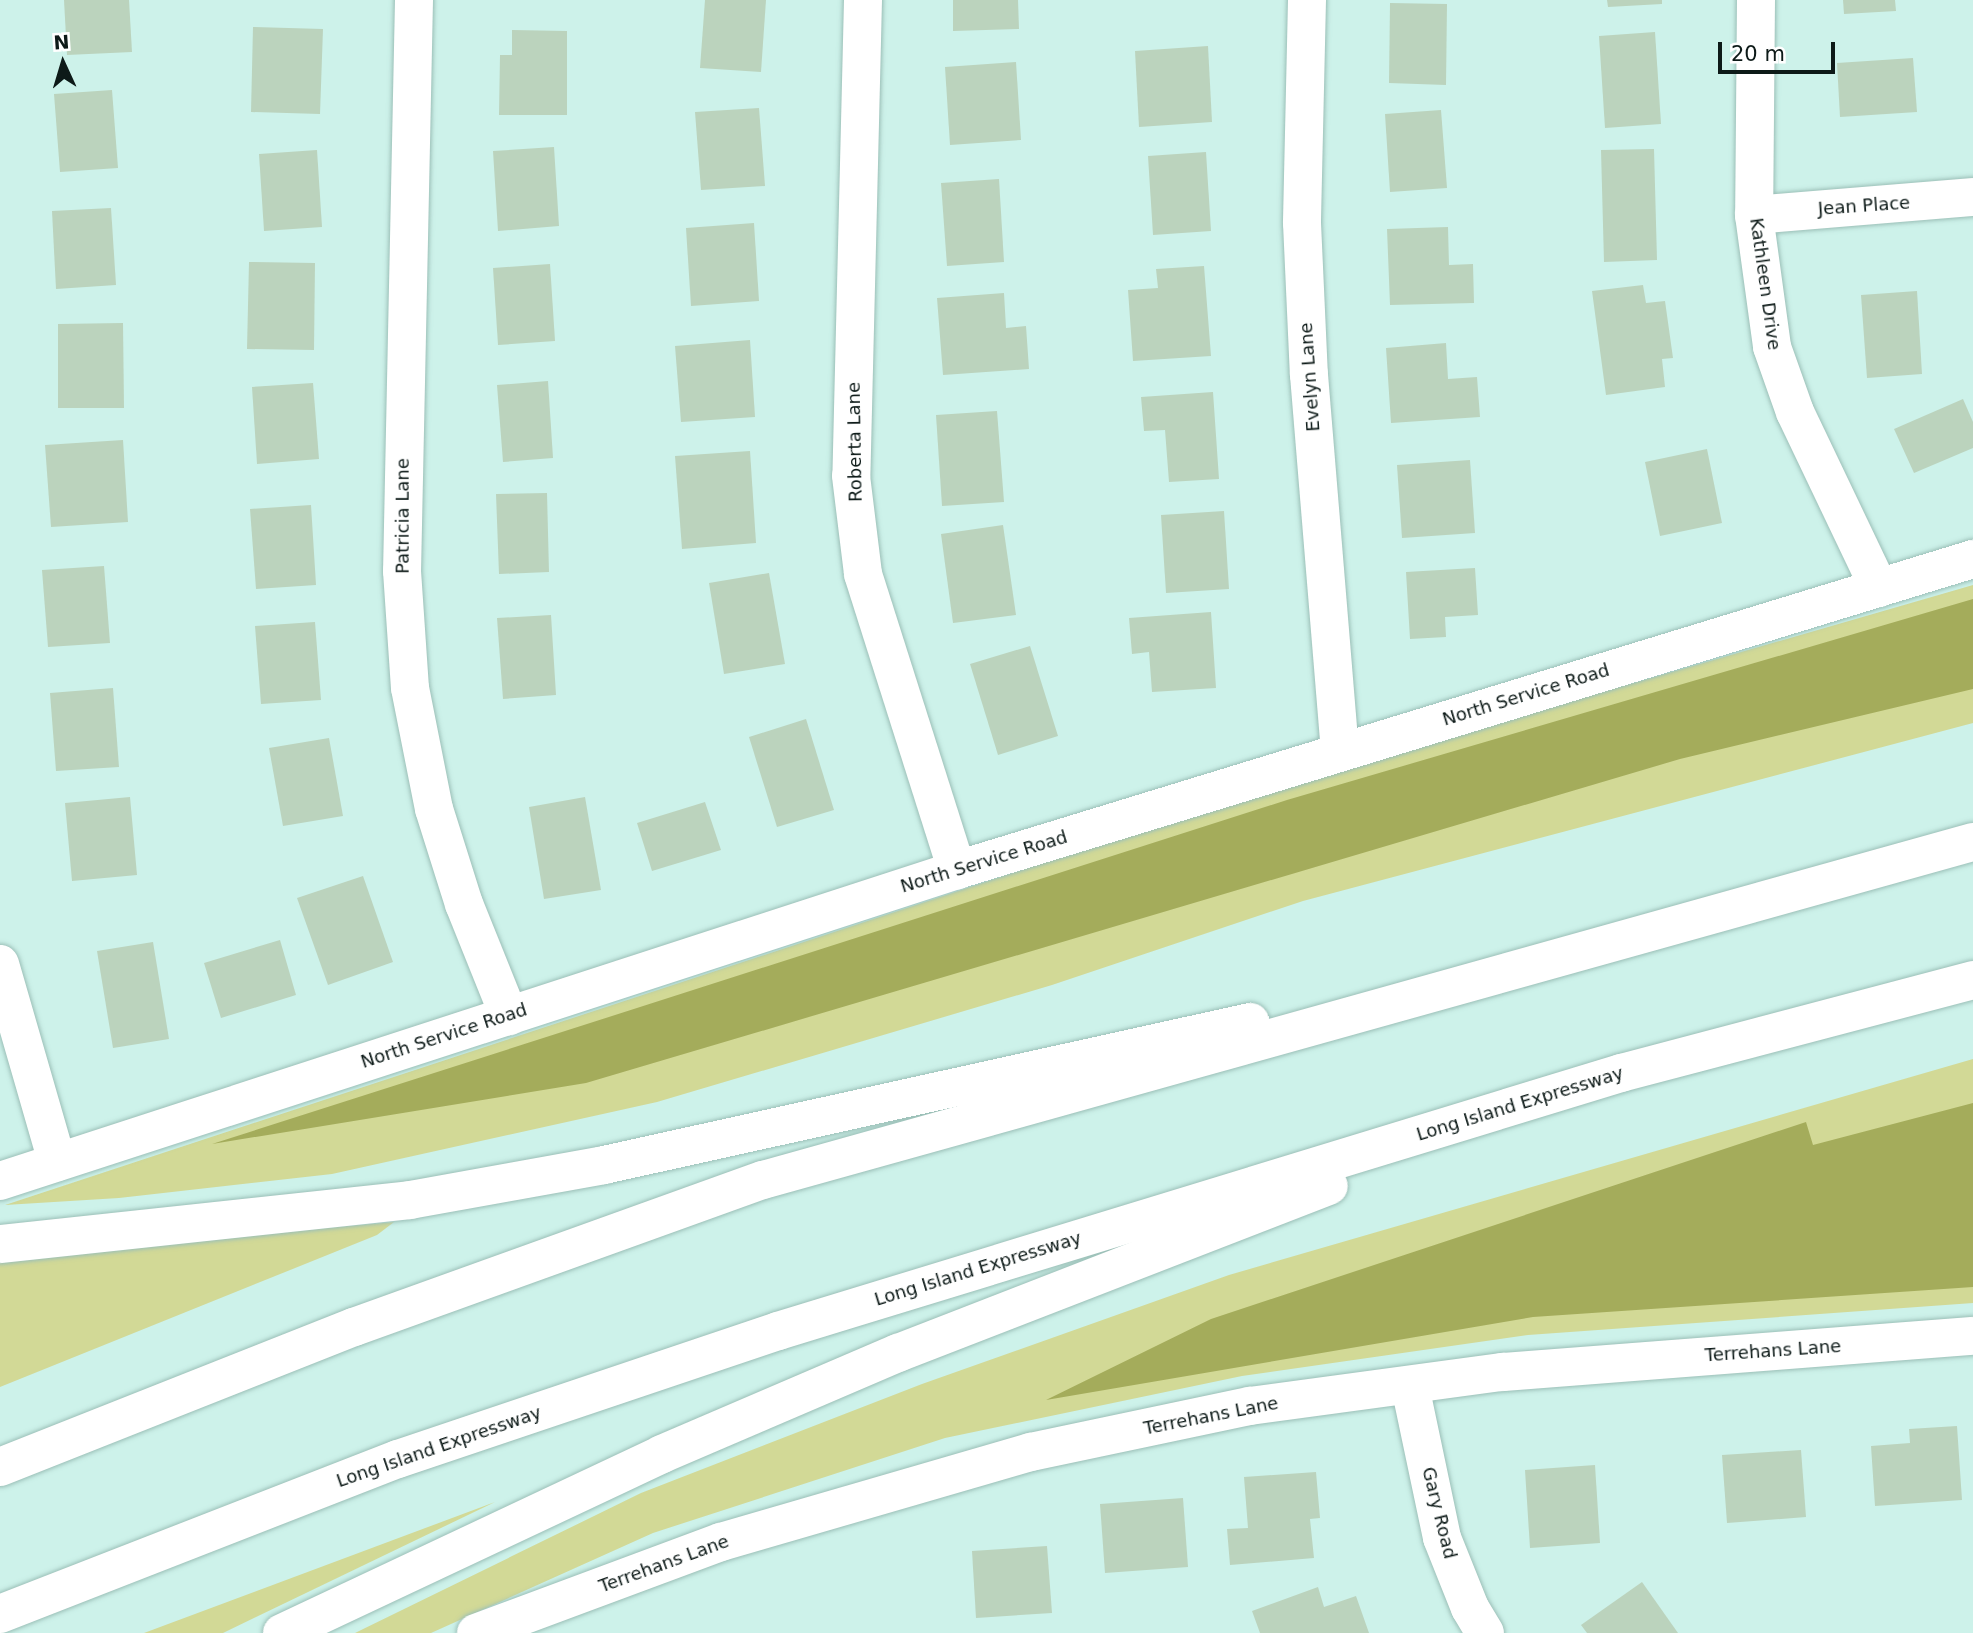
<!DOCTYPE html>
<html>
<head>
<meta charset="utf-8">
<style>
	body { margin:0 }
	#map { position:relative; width:1973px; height:1633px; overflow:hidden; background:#cdf2ea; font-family:"DejaVu Sans",sans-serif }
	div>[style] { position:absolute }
	.green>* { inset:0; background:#d2d996 }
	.forest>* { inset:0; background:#a4ac5b }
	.building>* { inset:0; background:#bbd3bd }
	.roads { filter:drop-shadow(0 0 2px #9bbfb7) drop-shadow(0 0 2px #9bbfb7) }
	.minor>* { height:38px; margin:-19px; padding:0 19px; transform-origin:19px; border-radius:19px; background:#fff }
	.secondary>* { height:38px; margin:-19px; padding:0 19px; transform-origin:19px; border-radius:19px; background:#fff }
	.motorway>* { height:38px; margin:-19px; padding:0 19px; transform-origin:19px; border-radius:19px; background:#fff }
	span { translate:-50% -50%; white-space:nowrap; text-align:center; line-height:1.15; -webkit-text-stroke:5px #fff; paint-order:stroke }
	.street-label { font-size:18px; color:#0d1a18 }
	.north { position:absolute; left:28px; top:28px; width:70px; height:70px; -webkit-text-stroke:5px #fff; paint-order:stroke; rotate:356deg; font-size:19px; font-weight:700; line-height:28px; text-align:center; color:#0d1a18 }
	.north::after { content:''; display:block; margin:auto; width:24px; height:32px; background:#0d1a18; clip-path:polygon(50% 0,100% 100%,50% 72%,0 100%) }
	.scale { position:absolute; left:1718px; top:42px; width:117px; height:32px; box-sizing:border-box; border:4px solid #0d1a18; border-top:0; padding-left:9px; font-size:21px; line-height:24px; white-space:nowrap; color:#0d1a18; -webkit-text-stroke:5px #fff; paint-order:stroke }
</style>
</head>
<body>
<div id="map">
	<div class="green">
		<div style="clip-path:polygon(1973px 585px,1973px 723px,1303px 901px,1052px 985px,657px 1102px,332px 1174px,119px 1198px,5px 1205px,1271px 788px)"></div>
		<div style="clip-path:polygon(1973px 1059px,1973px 1303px,1528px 1335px,1242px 1376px,945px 1438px,653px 1533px,431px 1633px,355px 1633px,641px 1493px,922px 1384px,1229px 1275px)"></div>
		<div style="clip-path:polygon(394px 1222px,377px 1235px,0 1387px,0 1257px)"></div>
		<div style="clip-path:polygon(495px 1502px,223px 1633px,144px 1633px)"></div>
	</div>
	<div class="forest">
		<div style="clip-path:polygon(1973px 599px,1973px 689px,1680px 759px,586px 1083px,212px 1144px,1287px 800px)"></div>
		<div style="clip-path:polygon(1973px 1103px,1973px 1287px,1533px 1317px,1046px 1400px,1211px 1319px,1806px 1122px,1813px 1145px)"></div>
	</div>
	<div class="building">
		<div style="clip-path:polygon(64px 0,129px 0,132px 52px,67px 55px)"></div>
		<div style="clip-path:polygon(705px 0,766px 0,761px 72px,700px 68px)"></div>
		<div style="clip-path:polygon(953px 0,1018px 0,1019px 29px,953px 31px)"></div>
		<div style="clip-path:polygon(1607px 0,1662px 0,1662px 4px,1608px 7px)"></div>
		<div style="clip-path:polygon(1843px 0,1895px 0,1896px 11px,1844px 14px)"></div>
		<div style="clip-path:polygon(1390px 3px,1447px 4px,1446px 85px,1389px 83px)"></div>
		<div style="clip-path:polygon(253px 27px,323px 29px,320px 114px,251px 112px)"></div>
		<div style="clip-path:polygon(512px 30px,567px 31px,567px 115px,499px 115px,500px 55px,512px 55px)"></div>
		<div style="clip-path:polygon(1655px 32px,1661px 124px,1605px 128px,1599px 36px)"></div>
		<div style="clip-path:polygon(1208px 46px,1212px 122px,1139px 127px,1135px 51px)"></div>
		<div style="clip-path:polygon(1913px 58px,1917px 112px,1840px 117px,1837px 63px)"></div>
		<div style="clip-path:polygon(1016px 62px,1021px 140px,950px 145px,945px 67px)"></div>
		<div style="clip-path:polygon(112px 90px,118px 168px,60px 172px,54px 94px)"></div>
		<div style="clip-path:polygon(759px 108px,765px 186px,701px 190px,695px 112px)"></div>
		<div style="clip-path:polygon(1441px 110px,1447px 188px,1390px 192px,1385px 114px)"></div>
		<div style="clip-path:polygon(554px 147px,559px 226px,498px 231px,493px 151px)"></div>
		<div style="clip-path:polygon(1654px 149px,1657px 260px,1604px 262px,1601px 150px)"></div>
		<div style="clip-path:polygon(317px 150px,322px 227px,264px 231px,259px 154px)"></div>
		<div style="clip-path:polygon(1206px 152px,1211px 231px,1153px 235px,1148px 156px)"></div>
		<div style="clip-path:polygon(999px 179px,1004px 262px,947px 266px,941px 183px)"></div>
		<div style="clip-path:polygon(111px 208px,116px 285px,56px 289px,52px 211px)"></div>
		<div style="clip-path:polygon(754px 223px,759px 301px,691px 306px,686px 228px)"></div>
		<div style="clip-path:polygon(1448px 227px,1449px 265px,1473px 264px,1474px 303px,1390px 305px,1387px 229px)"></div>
		<div style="clip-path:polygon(249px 262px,315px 263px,314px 350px,247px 349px)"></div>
		<div style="clip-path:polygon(550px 264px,555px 341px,498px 345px,493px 268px)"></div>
		<div style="clip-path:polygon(1204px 266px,1211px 356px,1133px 361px,1128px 290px,1158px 288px,1156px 269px)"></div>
		<div style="clip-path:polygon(1643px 285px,1646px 303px,1665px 301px,1673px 358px,1662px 359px,1665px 387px,1606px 395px,1592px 291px)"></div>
		<div style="clip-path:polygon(1917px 291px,1922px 374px,1867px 378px,1861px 295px)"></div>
		<div style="clip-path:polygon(1004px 293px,1006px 328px,1026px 326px,1029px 369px,943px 375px,937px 298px)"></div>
		<div style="clip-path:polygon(123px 323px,124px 408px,58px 408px,58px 324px)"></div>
		<div style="clip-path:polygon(750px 340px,755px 417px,681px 422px,675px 346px)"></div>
		<div style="clip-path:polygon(1446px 343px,1448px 379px,1477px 377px,1480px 417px,1391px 423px,1386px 348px)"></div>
		<div style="clip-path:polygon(548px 381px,553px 458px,503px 462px,497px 385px)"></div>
		<div style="clip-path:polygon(313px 383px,319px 459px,257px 464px,252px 387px)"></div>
		<div style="clip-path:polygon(1213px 392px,1219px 479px,1169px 482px,1165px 430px,1144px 431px,1141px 397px)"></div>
		<div style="clip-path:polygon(1963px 399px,1973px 422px,1973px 448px,1914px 473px,1894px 429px)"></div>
		<div style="clip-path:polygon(997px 411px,1004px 502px,942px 506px,936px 415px)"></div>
		<div style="clip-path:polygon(123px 440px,128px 522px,51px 527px,45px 445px)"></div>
		<div style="clip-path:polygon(1707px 449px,1722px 523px,1660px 536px,1645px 462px)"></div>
		<div style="clip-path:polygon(750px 451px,756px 543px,682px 549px,675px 456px)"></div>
		<div style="clip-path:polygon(1470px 460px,1475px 533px,1402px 538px,1397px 465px)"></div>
		<div style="clip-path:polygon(547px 493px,549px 572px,499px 574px,496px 494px)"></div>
		<div style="clip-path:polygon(311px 505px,316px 585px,256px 589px,250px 509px)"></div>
		<div style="clip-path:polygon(1224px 511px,1229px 589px,1166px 593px,1161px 515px)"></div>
		<div style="clip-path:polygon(1003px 525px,1016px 615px,953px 623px,941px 534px)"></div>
		<div style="clip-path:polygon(104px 566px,110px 643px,48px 647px,42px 570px)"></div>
		<div style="clip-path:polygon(1475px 568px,1478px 615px,1445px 617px,1446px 637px,1410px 639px,1406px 572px)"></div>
		<div style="clip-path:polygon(769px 573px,785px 664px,724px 674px,709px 583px)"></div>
		<div style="clip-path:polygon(1211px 612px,1216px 688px,1152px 692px,1149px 652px,1132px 654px,1129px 618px)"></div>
		<div style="clip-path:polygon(551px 615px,556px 695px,503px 699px,497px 618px)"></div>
		<div style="clip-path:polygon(315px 622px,321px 700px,261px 704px,255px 626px)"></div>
		<div style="clip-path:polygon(1030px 646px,1058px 736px,998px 755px,970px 664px)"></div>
		<div style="clip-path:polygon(113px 688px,119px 767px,56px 771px,50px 693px)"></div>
		<div style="clip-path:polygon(806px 719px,834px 810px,777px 827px,749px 737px)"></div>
		<div style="clip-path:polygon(329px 738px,343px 816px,283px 826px,269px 748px)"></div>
		<div style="clip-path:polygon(130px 797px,137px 875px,72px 881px,65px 803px)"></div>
		<div style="clip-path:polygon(585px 797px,601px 890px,544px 899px,529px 807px)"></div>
		<div style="clip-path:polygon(705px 802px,721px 850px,652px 871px,637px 823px)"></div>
		<div style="clip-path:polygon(363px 876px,393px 962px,328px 985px,297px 898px)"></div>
		<div style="clip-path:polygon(280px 940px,296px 995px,221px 1018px,204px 963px)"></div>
		<div style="clip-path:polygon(153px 942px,169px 1039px,113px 1048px,97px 951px)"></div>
		<div style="clip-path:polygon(1957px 1426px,1962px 1500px,1875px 1506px,1871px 1446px,1910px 1443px,1909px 1429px)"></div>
		<div style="clip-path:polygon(1801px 1450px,1806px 1517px,1727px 1523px,1722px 1455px)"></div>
		<div style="clip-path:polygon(1595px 1465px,1600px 1543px,1530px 1548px,1525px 1470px)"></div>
		<div style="clip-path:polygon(1316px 1472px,1320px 1518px,1310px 1519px,1314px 1558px,1230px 1565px,1227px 1529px,1248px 1528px,1244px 1477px)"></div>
		<div style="clip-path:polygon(1183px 1498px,1188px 1567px,1105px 1573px,1100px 1504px)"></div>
		<div style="clip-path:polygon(1047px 1546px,1052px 1613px,976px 1618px,972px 1551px)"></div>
		<div style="clip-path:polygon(1642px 1582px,1678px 1633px,1587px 1633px,1581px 1625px)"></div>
		<div style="clip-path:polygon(1318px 1587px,1324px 1607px,1356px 1596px,1369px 1633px,1260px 1633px,1252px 1611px)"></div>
	</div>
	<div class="roads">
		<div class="minor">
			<div style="left:414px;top:0;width:571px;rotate:91.2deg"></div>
			<div style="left:402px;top:571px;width:117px;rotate:86.1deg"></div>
			<div style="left:410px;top:688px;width:123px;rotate:78.8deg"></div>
			<div style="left:434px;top:809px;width:100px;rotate:72.5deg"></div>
			<div style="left:464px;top:904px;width:121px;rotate:68.1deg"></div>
			<div style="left:863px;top:0;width:476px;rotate:91.4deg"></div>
			<div style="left:851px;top:476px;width:99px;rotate:83deg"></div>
			<div style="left:863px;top:574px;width:311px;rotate:72.4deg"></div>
			<div style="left:1307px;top:0;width:223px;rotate:91.3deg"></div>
			<div style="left:1302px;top:223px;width:152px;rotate:87.4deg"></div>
			<div style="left:1309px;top:375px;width:378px;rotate:85.3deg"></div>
			<div style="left:1756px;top:0;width:215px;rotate:90.5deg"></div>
			<div style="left:1754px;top:215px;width:133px;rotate:82.2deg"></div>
			<div style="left:1772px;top:347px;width:69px;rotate:70.5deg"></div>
			<div style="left:1795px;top:412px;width:195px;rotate:64.5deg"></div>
			<div style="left:1754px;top:215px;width:220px;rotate:-4.7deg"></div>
			<div style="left:0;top:964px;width:206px;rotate:73.9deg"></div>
			<div style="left:1410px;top:1386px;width:155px;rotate:78.1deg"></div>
			<div style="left:1442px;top:1538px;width:75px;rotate:68.2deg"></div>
			<div style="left:1470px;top:1608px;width:29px;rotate:59deg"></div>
		</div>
		<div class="secondary">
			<div style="left:0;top:1181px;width:1006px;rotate:-18deg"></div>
			<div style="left:957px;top:870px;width:1063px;rotate:-17.02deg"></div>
			<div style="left:476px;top:1633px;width:261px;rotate:-20.4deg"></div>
			<div style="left:721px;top:1542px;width:323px;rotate:-16.2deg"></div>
			<div style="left:1031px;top:1452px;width:224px;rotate:-11.9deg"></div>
			<div style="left:1250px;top:1406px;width:255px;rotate:-7.7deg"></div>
			<div style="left:1503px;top:1372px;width:471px;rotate:-4.4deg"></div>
		</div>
		<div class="motorway">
			<div style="left:0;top:1244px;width:412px;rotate:-6.1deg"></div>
			<div style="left:410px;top:1200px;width:197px;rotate:-10.2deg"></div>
			<div style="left:604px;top:1165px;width:662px;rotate:-12.48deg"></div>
			<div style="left:0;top:1467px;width:381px;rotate:-21.6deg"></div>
			<div style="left:354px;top:1327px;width:435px;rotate:-19.8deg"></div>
			<div style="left:763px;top:1180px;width:1256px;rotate:-15.61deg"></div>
			<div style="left:0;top:1614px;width:427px;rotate:-21.3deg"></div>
			<div style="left:398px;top:1459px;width:401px;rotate:-18.6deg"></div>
			<div style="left:778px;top:1331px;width:882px;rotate:-17.02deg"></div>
			<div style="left:1621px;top:1073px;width:364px;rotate:-14.8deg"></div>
			<div style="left:282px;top:1633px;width:420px;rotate:-25.2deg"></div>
			<div style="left:662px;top:1454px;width:257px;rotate:-23.2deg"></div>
			<div style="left:898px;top:1353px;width:462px;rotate:-21.2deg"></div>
		</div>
	</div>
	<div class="street-label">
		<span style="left:1864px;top:206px;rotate:-4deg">Jean Place</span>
		<span style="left:1765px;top:284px;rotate:82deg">Kathleen Drive</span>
		<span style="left:1310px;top:377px;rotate:-94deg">Evelyn Lane</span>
		<span style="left:855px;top:442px;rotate:-91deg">Roberta Lane</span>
		<span style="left:403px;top:516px;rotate:-90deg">Patricia Lane</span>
		<span style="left:1526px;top:695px;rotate:-17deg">North Service Road</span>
		<span style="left:984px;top:862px;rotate:-17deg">North Service Road</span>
		<span style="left:444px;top:1036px;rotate:-18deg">North Service Road</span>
		<span style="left:1520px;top:1104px;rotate:-17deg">Long Island Expressway</span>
		<span style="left:978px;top:1269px;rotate:-17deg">Long Island Expressway</span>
		<span style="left:1773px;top:1351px;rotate:-4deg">Terrehans Lane</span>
		<span style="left:1211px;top:1416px;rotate:-11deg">Terrehans Lane</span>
		<span style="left:439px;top:1447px;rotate:-19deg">Long Island Expressway</span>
		<span style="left:1439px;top:1513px;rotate:76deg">Gary Road</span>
		<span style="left:664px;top:1564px;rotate:-20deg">Terrehans Lane</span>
	</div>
	<div class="north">N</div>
	<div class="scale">20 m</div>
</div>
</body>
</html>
